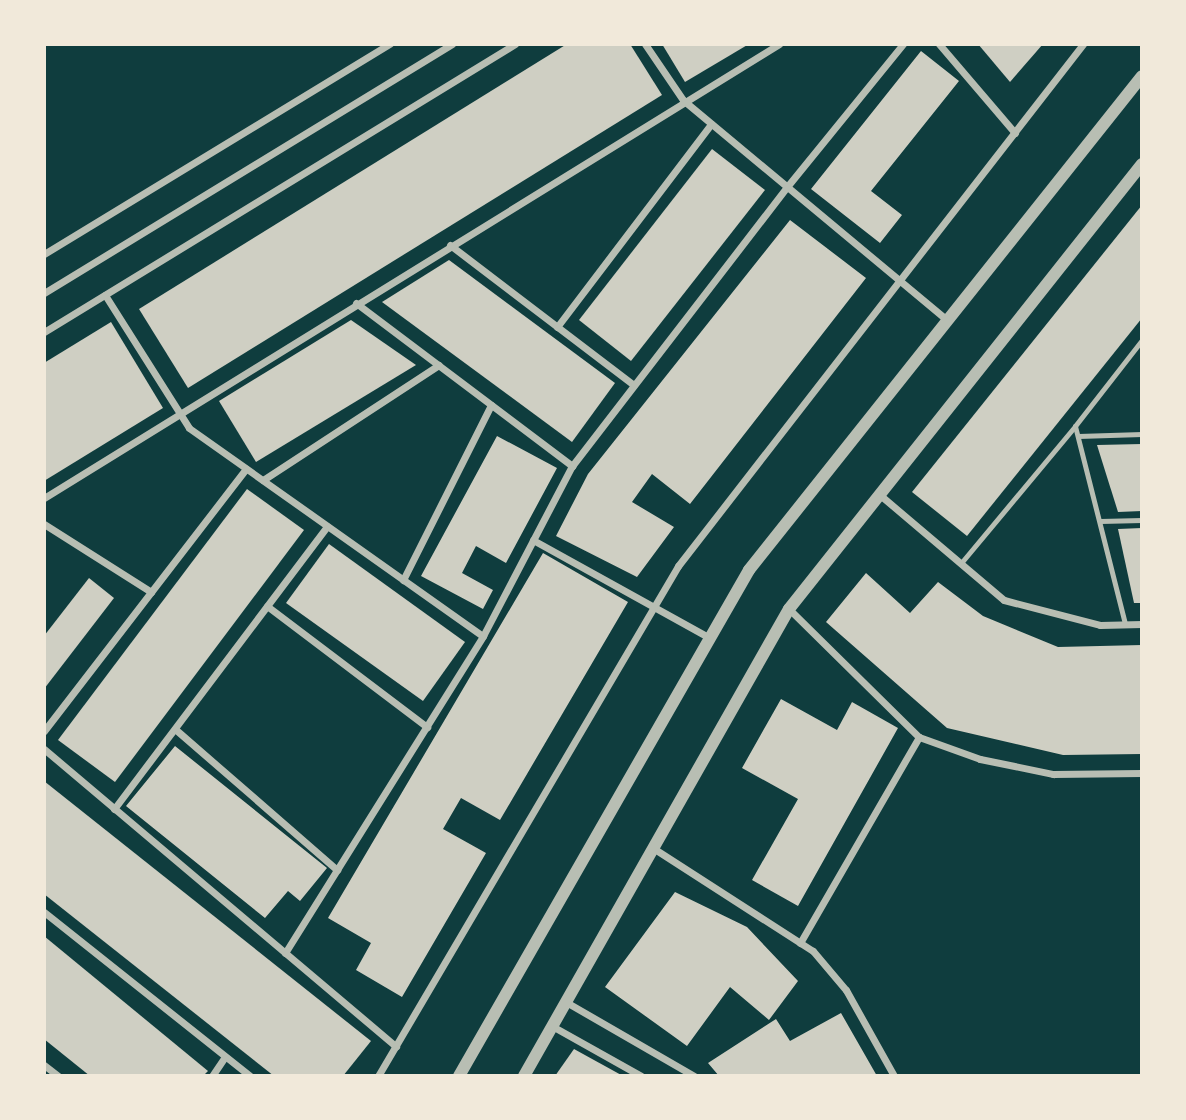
<!DOCTYPE html>
<html>
<head>
<meta charset="utf-8">
<style>
	body { margin:0 }
	#map { position:relative; width:1186px; height:1120px; overflow:hidden; background:#0f3d3e; font-family:Bitter,serif }
	div>[style] { position:absolute }
	.building>* { inset:0; background:#cfcfc3 }
	.service>* { height:5px; margin:-2.5px; padding:0 2.5px; transform-origin:2.5px; border-radius:2.5px; background:#b8beb3 }
	.minor>* { height:7px; margin:-3.5px; padding:0 3.5px; transform-origin:3.5px; border-radius:3.5px; background:#b8beb3 }
	.tertiary>* { height:12px; margin:-6px; padding:0 6px; transform-origin:6px; border-radius:6px; background:#b8beb3 }
	span { translate:-50% -50%; white-space:nowrap; text-align:center; line-height:1.15; -webkit-text-stroke:6px #f1e9da; paint-order:stroke }
	.frame { position:absolute; inset:0; border:46px solid #f1e9da; pointer-events:none }
</style>
</head>
<body>
<div id="map">
	<div class="building">
		<div style="clip-path:polygon(567px 44px,630px 44px,662px 95px,188px 388px,139px 309px)"></div>
		<div style="clip-path:polygon(662px 44px,749px 44px,685px 82px)"></div>
		<div style="clip-path:polygon(978px 44px,1043px 44px,1010px 82px)"></div>
		<div style="clip-path:polygon(921px 51px,959px 81px,871px 191px,902px 215px,880px 243px,811px 189px)"></div>
		<div style="clip-path:polygon(712px 149px,765px 190px,631px 361px,579px 320px)"></div>
		<div style="clip-path:polygon(1142px 205px,1142px 318px,967px 536px,912px 492px)"></div>
		<div style="clip-path:polygon(790px 220px,866px 278px,690px 504px,652px 474px,632px 502px,674px 527px,637px 577px,556px 536px,588px 474px)"></div>
		<div style="clip-path:polygon(449px 260px,615px 383px,572px 442px,382px 302px)"></div>
		<div style="clip-path:polygon(351px 320px,416px 365px,256px 462px,219px 401px)"></div>
		<div style="clip-path:polygon(111px 322px,163px 408px,44px 481px,44px 363px)"></div>
		<div style="clip-path:polygon(497px 436px,557px 468px,506px 563px,476px 546px,462px 573px,493px 590px,483px 609px,421px 576px)"></div>
		<div style="clip-path:polygon(1142px 444px,1142px 511px,1118px 512px,1097px 445px)"></div>
		<div style="clip-path:polygon(247px 489px,304px 530px,115px 782px,58px 740px)"></div>
		<div style="clip-path:polygon(1142px 528px,1142px 603px,1134px 603px,1118px 529px)"></div>
		<div style="clip-path:polygon(329px 544px,465px 642px,423px 701px,286px 603px)"></div>
		<div style="clip-path:polygon(543px 553px,628px 602px,500px 820px,461px 798px,443px 829px,486px 853px,402px 997px,356px 970px,371px 943px,328px 918px)"></div>
		<div style="clip-path:polygon(866px 573px,910px 613px,938px 582px,983px 616px,1058px 647px,1142px 645px,1142px 754px,1063px 755px,947px 728px,826px 622px)"></div>
		<div style="clip-path:polygon(89px 578px,114px 598px,44px 689px,44px 636px)"></div>
		<div style="clip-path:polygon(781px 699px,837px 730px,852px 702px,898px 728px,798px 906px,752px 880px,798px 799px,742px 768px)"></div>
		<div style="clip-path:polygon(175px 746px,327px 868px,300px 901px,288px 891px,265px 918px,126px 806px)"></div>
		<div style="clip-path:polygon(44px 781px,371px 1041px,343px 1076px,274px 1076px,44px 894px)"></div>
		<div style="clip-path:polygon(675px 892px,747px 927px,798px 981px,769px 1020px,730px 987px,687px 1046px,605px 987px)"></div>
		<div style="clip-path:polygon(44px 936px,208px 1071px,203px 1076px,90px 1076px,44px 1039px)"></div>
		<div style="clip-path:polygon(841px 1013px,877px 1076px,719px 1076px,708px 1063px,776px 1019px,790px 1041px)"></div>
		<div style="clip-path:polygon(574px 1049px,623px 1076px,555px 1076px)"></div>
	</div>
	<div class="service">
		<div style="left:1075px;top:426px;width:204px;rotate:75.8deg"></div>
		<div style="left:1078px;top:436px;width:64px;rotate:-1.8deg"></div>
		<div style="left:1100px;top:521px;width:42px;rotate:-1.4deg"></div>
		<div style="left:961px;top:563px;width:178px;rotate:-50.2deg"></div>
		<div style="left:1075px;top:426px;width:109px;rotate:-52.1deg"></div>
	</div>
	<div class="minor">
		<div style="left:645px;top:44px;width:68px;rotate:55.8deg"></div>
		<div style="left:683px;top:100px;width:344px;rotate:39.8deg"></div>
		<div style="left:939px;top:44px;width:117px;rotate:49.5deg"></div>
		<div style="left:450px;top:245px;width:231px;rotate:37.3deg"></div>
		<div style="left:44px;top:254px;width:405px;rotate:-31.3deg"></div>
		<div style="left:44px;top:293px;width:478px;rotate:-31.4deg"></div>
		<div style="left:105px;top:295px;width:157px;rotate:57.7deg"></div>
		<div style="left:189px;top:428px;width:360px;rotate:35.3deg"></div>
		<div style="left:356px;top:303px;width:271px;rotate:37deg"></div>
		<div style="left:557px;top:327px;width:255px;rotate:-52.8deg"></div>
		<div style="left:44px;top:332px;width:552px;rotate:-31.44deg"></div>
		<div style="left:263px;top:480px;width:210px;rotate:-33.2deg"></div>
		<div style="left:880px;top:495px;width:162px;rotate:40.3deg"></div>
		<div style="left:1004px;top:600px;width:99px;rotate:14.6deg"></div>
		<div style="left:1100px;top:625px;width:42px;rotate:-1.4deg"></div>
		<div style="left:44px;top:498px;width:864px;rotate:-31.7deg"></div>
		<div style="left:44px;top:524px;width:127px;rotate:32.4deg"></div>
		<div style="left:533px;top:540px;width:202px;rotate:29deg"></div>
		<div style="left:403px;top:580px;width:196px;rotate:-63.3deg"></div>
		<div style="left:267px;top:606px;width:201px;rotate:37.1deg"></div>
		<div style="left:789px;top:609px;width:182px;rotate:44.6deg"></div>
		<div style="left:919px;top:737px;width:65px;rotate:19.8deg"></div>
		<div style="left:980px;top:759px;width:75px;rotate:11.6deg"></div>
		<div style="left:1053px;top:774px;width:89px;rotate:-0.6deg"></div>
		<div style="left:175px;top:729px;width:215px;rotate:41deg"></div>
		<div style="left:44px;top:731px;width:331px;rotate:-52.4deg"></div>
		<div style="left:44px;top:749px;width:461px;rotate:40.2deg"></div>
		<div style="left:114px;top:809px;width:354px;rotate:-53deg"></div>
		<div style="left:653px;top:848px;width:190px;rotate:32.8deg"></div>
		<div style="left:813px;top:951px;width:51px;rotate:49.8deg"></div>
		<div style="left:846px;top:990px;width:98px;rotate:60.8deg"></div>
		<div style="left:44px;top:912px;width:263px;rotate:38.5deg"></div>
		<div style="left:800px;top:943px;width:238px;rotate:-60deg"></div>
		<div style="left:285px;top:953px;width:374px;rotate:-58deg"></div>
		<div style="left:483px;top:636px;width:192px;rotate:-62.4deg"></div>
		<div style="left:572px;top:466px;width:351px;rotate:-52.4deg"></div>
		<div style="left:786px;top:188px;width:186px;rotate:-50.9deg"></div>
		<div style="left:566px;top:1002px;width:148px;rotate:30deg"></div>
		<div style="left:552px;top:1026px;width:102px;rotate:29.3deg"></div>
		<div style="left:44px;top:1065px;width:18px;rotate:38deg"></div>
		<div style="left:212px;top:1076px;width:22px;rotate:-56deg"></div>
		<div style="left:378px;top:1076px;width:592px;rotate:-59.53deg"></div>
		<div style="left:678px;top:566px;width:661px;rotate:-52.19deg"></div>
	</div>
	<div class="tertiary">
		<div style="left:459px;top:1076px;width:583px;rotate:-60.18deg"></div>
		<div style="left:749px;top:570px;width:631px;rotate:-51.5deg"></div>
		<div style="left:524px;top:1076px;width:537px;rotate:-60.43deg"></div>
		<div style="left:789px;top:609px;width:568px;rotate:-51.58deg"></div>
	</div>
	<div class="frame"></div>
</div>
</body>
</html>
